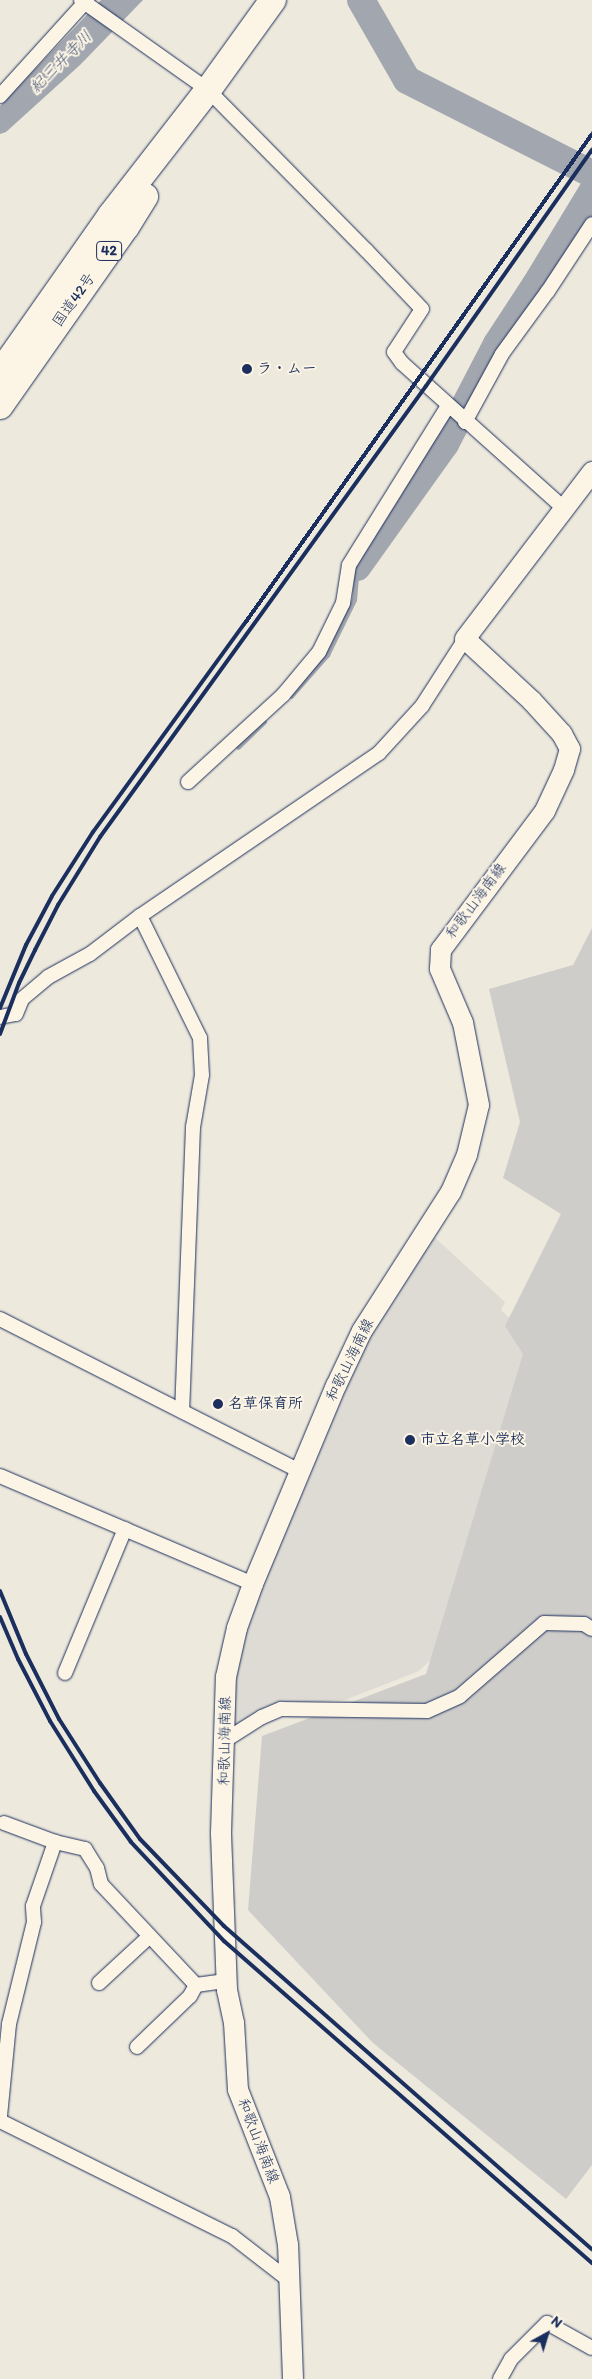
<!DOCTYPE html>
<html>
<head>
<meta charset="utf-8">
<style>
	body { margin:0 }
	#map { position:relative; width:592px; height:2379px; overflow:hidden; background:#eee9dd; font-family:Itim,"Klee One",sans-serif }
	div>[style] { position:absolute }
	.built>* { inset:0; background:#dedbd4 }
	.green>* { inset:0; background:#cfcdca }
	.water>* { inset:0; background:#a2a7af }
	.stream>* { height:4.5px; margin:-2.25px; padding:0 2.25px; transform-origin:2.25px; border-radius:2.25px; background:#a2a7af }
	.river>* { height:28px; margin:-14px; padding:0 14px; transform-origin:14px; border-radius:14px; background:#a2a7af }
	.roads { filter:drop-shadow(0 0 1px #1b2f5e) drop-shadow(0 0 1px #1b2f5e) }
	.street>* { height:14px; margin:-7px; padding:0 7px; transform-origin:7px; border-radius:7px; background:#fcf5e5 }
	.secondary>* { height:20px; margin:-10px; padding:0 10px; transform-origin:10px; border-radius:10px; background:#fcf5e5 }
	.highway>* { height:26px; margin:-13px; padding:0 13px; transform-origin:13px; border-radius:13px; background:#fcf5e5 }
	.rail>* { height:4px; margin:-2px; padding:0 2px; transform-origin:2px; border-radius:2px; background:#1b2f5e }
	.dots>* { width:14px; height:14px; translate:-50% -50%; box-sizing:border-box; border:2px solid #fcf5e5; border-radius:50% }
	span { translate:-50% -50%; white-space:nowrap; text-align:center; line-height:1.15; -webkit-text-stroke:4px #fcf5e5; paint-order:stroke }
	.shield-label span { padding:1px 4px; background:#fcf5e5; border:1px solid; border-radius:4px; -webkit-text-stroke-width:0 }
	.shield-label { font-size:14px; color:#1b2f5e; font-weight:700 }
	.street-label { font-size:15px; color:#1b2f5e }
	.poi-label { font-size:15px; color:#1b2f5e; font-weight:700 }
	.left { translate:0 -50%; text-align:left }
	.water-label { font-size:16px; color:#445376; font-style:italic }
	.north { position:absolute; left:522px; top:2309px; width:50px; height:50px; -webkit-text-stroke:4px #fcf5e5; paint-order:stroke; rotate:39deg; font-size:14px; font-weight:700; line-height:20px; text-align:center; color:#1b2f5e }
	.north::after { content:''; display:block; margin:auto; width:18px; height:22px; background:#1b2f5e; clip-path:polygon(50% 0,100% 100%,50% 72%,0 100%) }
</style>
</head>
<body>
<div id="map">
	<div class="built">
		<div style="clip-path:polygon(431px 1234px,505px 1302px,501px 1310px,524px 1332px,522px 1406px,457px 1634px,419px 1671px,345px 1700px,290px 1704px,231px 1730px,233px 1688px,244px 1624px,308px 1479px,353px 1362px)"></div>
	</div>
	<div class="green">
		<div style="clip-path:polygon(592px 928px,592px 2165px,566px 2199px,373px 2043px,248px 1910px,262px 1736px,426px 1674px,523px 1354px,505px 1326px,561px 1214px,503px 1178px,520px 1122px,489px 989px,573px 965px)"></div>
	</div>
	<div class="water">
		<div style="clip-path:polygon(101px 0,143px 0,80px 65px,6px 132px,0 134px,0 106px)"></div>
	</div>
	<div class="stream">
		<div style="left:291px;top:696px;width:55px;rotate:-48.7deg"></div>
		<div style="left:327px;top:655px;width:61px;rotate:-63.9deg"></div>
		<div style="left:354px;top:600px;width:33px;rotate:-85deg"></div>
		<div style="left:238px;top:747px;width:36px;rotate:-44deg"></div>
	</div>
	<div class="river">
		<div style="left:361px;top:0;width:92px;rotate:60.1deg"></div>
		<div style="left:407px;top:80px;width:208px;rotate:26.9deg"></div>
		<div style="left:357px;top:567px;width:151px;rotate:-54.4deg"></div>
		<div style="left:445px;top:444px;width:113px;rotate:-62.5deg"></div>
		<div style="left:497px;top:344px;width:69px;rotate:-56.8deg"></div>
		<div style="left:535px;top:286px;width:110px;rotate:-58.8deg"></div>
	</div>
	<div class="roads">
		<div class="street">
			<div style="left:81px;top:0;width:156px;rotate:35.3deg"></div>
			<div style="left:208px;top:90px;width:225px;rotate:45.4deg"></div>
			<div style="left:366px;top:250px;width:81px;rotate:46.5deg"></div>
			<div style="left:422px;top:309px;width:51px;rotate:123.1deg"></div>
			<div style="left:394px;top:352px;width:14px;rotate:54deg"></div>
			<div style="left:402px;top:363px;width:219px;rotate:41.9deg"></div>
			<div style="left:0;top:96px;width:130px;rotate:-47.8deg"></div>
			<div style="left:465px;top:422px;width:77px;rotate:-61.4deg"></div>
			<div style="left:502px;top:354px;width:78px;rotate:-53.9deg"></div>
			<div style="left:548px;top:291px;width:80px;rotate:-56.7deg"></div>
			<div style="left:188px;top:782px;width:129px;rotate:-42.5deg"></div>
			<div style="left:283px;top:695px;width:56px;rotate:-50.1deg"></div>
			<div style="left:319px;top:652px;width:55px;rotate:-63.9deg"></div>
			<div style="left:343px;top:603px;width:38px;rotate:-81deg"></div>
			<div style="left:349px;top:565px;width:187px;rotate:-58.1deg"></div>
			<div style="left:140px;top:916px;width:136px;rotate:63.8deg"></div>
			<div style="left:200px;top:1038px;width:37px;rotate:87deg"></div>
			<div style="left:202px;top:1075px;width:53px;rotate:99.8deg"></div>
			<div style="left:193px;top:1127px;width:284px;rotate:92.2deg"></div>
			<div style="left:0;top:1017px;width:16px;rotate:-11deg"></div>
			<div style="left:16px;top:1014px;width:16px;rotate:-68deg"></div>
			<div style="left:22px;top:999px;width:34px;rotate:-40deg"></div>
			<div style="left:48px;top:977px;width:48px;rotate:-28.7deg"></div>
			<div style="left:90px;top:954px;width:63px;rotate:-37.2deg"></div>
			<div style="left:140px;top:916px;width:289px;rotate:-34.3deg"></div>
			<div style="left:379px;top:753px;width:64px;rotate:-47.5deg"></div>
			<div style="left:422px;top:706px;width:80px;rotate:-57.3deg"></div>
			<div style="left:0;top:1319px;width:336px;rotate:26.9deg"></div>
			<div style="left:0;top:1476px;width:275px;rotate:23.1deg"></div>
			<div style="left:65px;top:1673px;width:156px;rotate:-67.4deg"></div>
			<div style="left:224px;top:1741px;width:45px;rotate:-32.3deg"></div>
			<div style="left:262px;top:1717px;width:21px;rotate:-23deg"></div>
			<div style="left:281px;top:1709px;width:146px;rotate:0.8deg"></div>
			<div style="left:427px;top:1711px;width:36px;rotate:-24deg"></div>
			<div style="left:460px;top:1696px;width:111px;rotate:-41deg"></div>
			<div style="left:544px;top:1623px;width:40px;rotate:1.4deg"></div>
			<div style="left:584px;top:1624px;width:9px;rotate:32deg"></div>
			<div style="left:4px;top:1823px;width:54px;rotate:20.4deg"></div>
			<div style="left:55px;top:1842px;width:31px;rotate:13deg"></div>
			<div style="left:85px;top:1849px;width:22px;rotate:58deg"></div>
			<div style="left:97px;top:1868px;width:16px;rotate:76deg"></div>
			<div style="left:101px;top:1884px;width:139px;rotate:46.8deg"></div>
			<div style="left:196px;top:1985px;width:30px;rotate:-8deg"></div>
			<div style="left:99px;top:1983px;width:69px;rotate:-42.7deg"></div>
			<div style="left:137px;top:2047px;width:74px;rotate:-43.9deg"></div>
			<div style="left:190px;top:1996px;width:13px;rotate:-61deg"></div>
			<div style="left:0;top:2116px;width:92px;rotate:-84.4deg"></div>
			<div style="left:9px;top:2024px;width:105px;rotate:-76.2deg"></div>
			<div style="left:34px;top:1922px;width:16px;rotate:-94deg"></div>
			<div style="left:33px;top:1906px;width:68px;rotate:-71deg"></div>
			<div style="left:0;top:2121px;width:259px;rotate:26.4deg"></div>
			<div style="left:232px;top:2236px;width:73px;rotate:37.8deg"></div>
			<div style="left:500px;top:2379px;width:23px;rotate:-61deg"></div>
			<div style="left:511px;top:2359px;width:51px;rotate:-45deg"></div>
			<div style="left:547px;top:2323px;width:51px;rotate:29.1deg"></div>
		</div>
		<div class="secondary">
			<div style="left:293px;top:2379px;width:134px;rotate:-92.1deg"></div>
			<div style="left:288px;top:2245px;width:49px;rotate:-99.5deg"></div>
			<div style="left:280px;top:2197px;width:115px;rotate:-111.4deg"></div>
			<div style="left:238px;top:2090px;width:67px;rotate:-93.4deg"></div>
			<div style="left:234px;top:2023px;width:34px;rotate:-102deg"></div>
			<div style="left:227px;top:1990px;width:157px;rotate:-92.2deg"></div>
			<div style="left:221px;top:1833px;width:156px;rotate:-88.2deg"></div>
			<div style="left:226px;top:1677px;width:50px;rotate:-77.3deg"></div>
			<div style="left:237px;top:1628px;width:47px;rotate:-70deg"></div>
			<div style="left:253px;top:1584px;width:215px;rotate:-67.3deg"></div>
			<div style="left:336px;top:1386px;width:61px;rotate:-64.7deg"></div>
			<div style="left:362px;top:1331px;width:165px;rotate:-57.4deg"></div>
			<div style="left:451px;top:1192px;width:40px;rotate:-66.6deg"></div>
			<div style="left:467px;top:1155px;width:51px;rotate:-76.5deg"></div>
			<div style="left:479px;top:1105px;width:84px;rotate:-101deg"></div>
			<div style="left:463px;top:1023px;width:59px;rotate:-113.1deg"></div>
			<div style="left:440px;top:969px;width:19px;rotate:-87deg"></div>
			<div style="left:441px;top:950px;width:174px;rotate:-53.2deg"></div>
			<div style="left:545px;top:811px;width:45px;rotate:-65.1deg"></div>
			<div style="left:564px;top:770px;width:22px;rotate:-74deg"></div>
			<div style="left:570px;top:749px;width:17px;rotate:-118deg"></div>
			<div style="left:562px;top:734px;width:45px;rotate:-132.3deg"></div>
			<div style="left:532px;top:701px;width:91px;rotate:-137.2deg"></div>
			<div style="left:465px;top:639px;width:210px;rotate:-52.7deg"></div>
		</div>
		<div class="highway">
			<div style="left:0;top:373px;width:193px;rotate:-54.9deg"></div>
			<div style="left:111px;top:215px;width:158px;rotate:-52.2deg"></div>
			<div style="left:208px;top:90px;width:111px;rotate:-54.2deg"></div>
			<div style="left:0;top:406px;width:219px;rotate:-54.9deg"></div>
			<div style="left:126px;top:227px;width:36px;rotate:-58deg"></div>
		</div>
	</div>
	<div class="rail">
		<div style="left:0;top:1008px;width:68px;rotate:-67.6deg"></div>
		<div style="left:26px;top:945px;width:55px;rotate:-62deg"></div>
		<div style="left:52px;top:896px;width:76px;rotate:-57.4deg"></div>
		<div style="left:93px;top:832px;width:258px;rotate:-54deg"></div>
		<div style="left:245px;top:623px;width:600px;rotate:-54.64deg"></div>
		<div style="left:0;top:1034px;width:54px;rotate:-69.6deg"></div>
		<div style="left:19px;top:983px;width:37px;rotate:-64deg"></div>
		<div style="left:35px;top:950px;width:51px;rotate:-62.9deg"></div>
		<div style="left:58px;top:905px;width:80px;rotate:-58.3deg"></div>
		<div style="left:100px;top:837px;width:556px;rotate:-54.14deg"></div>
		<div style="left:426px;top:386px;width:289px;rotate:-54.9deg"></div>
		<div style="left:0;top:1591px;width:68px;rotate:67.6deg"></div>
		<div style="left:26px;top:1654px;width:73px;rotate:63.1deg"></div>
		<div style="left:59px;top:1719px;width:76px;rotate:57.4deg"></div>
		<div style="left:100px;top:1783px;width:69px;rotate:54.5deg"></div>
		<div style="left:140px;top:1839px;width:121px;rotate:46deg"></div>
		<div style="left:224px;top:1926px;width:490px;rotate:41.3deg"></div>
		<div style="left:0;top:1617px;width:46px;rotate:66.8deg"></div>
		<div style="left:18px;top:1659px;width:70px;rotate:62.7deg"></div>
		<div style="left:50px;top:1721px;width:83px;rotate:57.8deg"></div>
		<div style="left:94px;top:1791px;width:63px;rotate:54deg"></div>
		<div style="left:131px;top:1842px;width:136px;rotate:46.8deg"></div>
		<div style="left:224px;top:1941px;width:489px;rotate:41.2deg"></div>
	</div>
	<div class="dots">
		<div style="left:247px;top:369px;background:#1b2f5e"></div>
		<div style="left:218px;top:1404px;background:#1b2f5e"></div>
		<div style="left:410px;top:1440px;background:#1b2f5e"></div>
	</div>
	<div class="shield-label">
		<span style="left:109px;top:251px">42</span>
	</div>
	<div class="street-label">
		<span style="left:74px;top:300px;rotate:-55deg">国道42号</span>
		<span style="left:476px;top:901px;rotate:-53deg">和歌山海南線</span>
		<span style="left:350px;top:1360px;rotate:-64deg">和歌山海南線</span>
		<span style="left:225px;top:1741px;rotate:-89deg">和歌山海南線</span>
		<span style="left:258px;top:2141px;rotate:69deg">和歌山海南線</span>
	</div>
	<div class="poi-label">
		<span class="left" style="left:257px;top:369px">ラ・ムー</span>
		<span class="left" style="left:228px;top:1404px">名草保育所</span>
		<span class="left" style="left:420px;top:1440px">市立名草小学校</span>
	</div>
	<div class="water-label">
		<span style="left:61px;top:62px;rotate:-45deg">紀三井寺川</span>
	</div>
	<div class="north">N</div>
</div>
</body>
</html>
